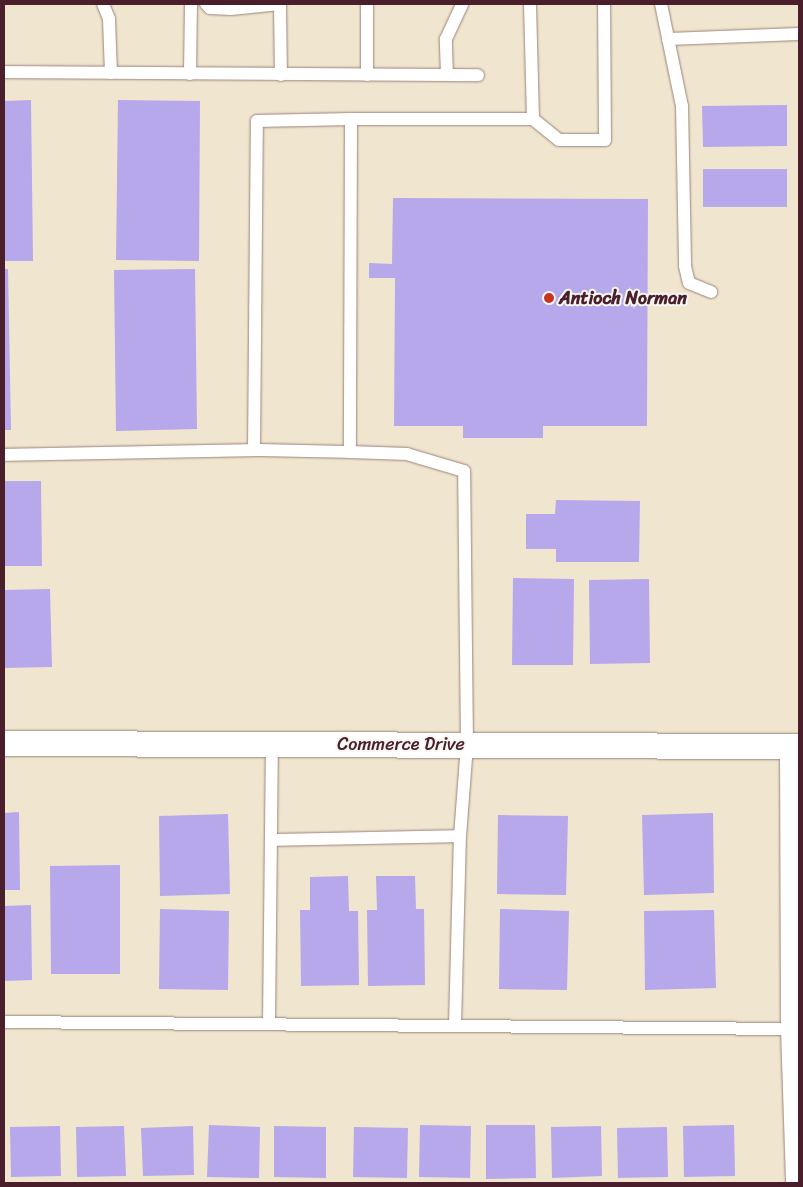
<!DOCTYPE html>
<html>
<head>
<meta charset="utf-8">
<style>
	body { margin:0 }
	#map { position:relative; width:803px; height:1187px; overflow:hidden; background:#f0e5ce; font-family:Sriracha,sans-serif }
	div>[style] { position:absolute }
	.building>* { inset:0; background:#b6a8eb }
	.roads { filter:drop-shadow(0 0 1px #9d827c) drop-shadow(0 0 1px #9d827c) }
	.lane>* { height:12px; margin:-6px; padding:0 6px; transform-origin:6px; border-radius:6px; background:#fff }
	.street>* { height:25px; margin:-12.5px; padding:0 12.5px; transform-origin:12.5px; border-radius:12.5px; background:#fff }
	.dots>* { width:14px; height:14px; translate:-50% -50%; box-sizing:border-box; border:2px solid #f6f6f2; border-radius:50% }
	span { translate:-50% -50%; white-space:nowrap; text-align:center; line-height:1.15; -webkit-text-stroke:4px #f6f6f2; paint-order:stroke }
	.poi-label { font-size:18px; color:#4a1f2b; font-weight:700 }
	.left { translate:0 -50%; text-align:left }
	.street-label { font-size:18px; color:#4a1f2b }
	.frame { position:absolute; inset:0; border:5px solid #4a1f2b; pointer-events:none }
</style>
</head>
<body>
<div id="map">
	<div class="building">
		<div style="clip-path:polygon(31px 100px,33px 261px,4px 261px,4px 101px)"></div>
		<div style="clip-path:polygon(118px 100px,200px 101px,199px 261px,116px 260px)"></div>
		<div style="clip-path:polygon(787px 105px,787px 146px,703px 147px,702px 106px)"></div>
		<div style="clip-path:polygon(703px 169px,787px 169px,787px 207px,703px 207px)"></div>
		<div style="clip-path:polygon(393px 198px,648px 199px,647px 426px,543px 426px,543px 438px,463px 438px,463px 426px,394px 426px,395px 278px,369px 278px,369px 263px,392px 264px)"></div>
		<div style="clip-path:polygon(4px 269px,8px 269px,11px 430px,4px 430px)"></div>
		<div style="clip-path:polygon(195px 269px,197px 429px,116px 431px,114px 270px)"></div>
		<div style="clip-path:polygon(4px 481px,41px 481px,42px 566px,4px 566px)"></div>
		<div style="clip-path:polygon(556px 500px,640px 501px,639px 562px,556px 562px,556px 549px,526px 549px,526px 514px,555px 514px)"></div>
		<div style="clip-path:polygon(513px 578px,574px 579px,573px 665px,512px 665px)"></div>
		<div style="clip-path:polygon(649px 579px,650px 663px,590px 664px,589px 580px)"></div>
		<div style="clip-path:polygon(50px 589px,52px 667px,4px 668px,4px 590px)"></div>
		<div style="clip-path:polygon(19px 812px,20px 890px,4px 890px,4px 813px)"></div>
		<div style="clip-path:polygon(713px 813px,714px 893px,644px 895px,642px 815px)"></div>
		<div style="clip-path:polygon(228px 814px,230px 894px,160px 896px,159px 816px)"></div>
		<div style="clip-path:polygon(498px 815px,568px 816px,566px 895px,497px 894px)"></div>
		<div style="clip-path:polygon(120px 865px,120px 974px,51px 974px,50px 866px)"></div>
		<div style="clip-path:polygon(348px 876px,349px 911px,358px 911px,359px 985px,301px 986px,300px 910px,310px 910px,310px 877px)"></div>
		<div style="clip-path:polygon(376px 876px,415px 876px,416px 909px,424px 909px,425px 985px,368px 986px,367px 910px,377px 910px)"></div>
		<div style="clip-path:polygon(31px 905px,32px 980px,4px 981px,4px 906px)"></div>
		<div style="clip-path:polygon(160px 909px,229px 911px,228px 990px,159px 989px)"></div>
		<div style="clip-path:polygon(500px 909px,569px 911px,567px 990px,499px 989px)"></div>
		<div style="clip-path:polygon(714px 910px,716px 988px,645px 990px,644px 911px)"></div>
		<div style="clip-path:polygon(209px 1125px,260px 1127px,259px 1178px,207px 1177px)"></div>
		<div style="clip-path:polygon(420px 1125px,471px 1126px,470px 1178px,419px 1177px)"></div>
		<div style="clip-path:polygon(486px 1125px,535px 1125px,536px 1178px,486px 1179px)"></div>
		<div style="clip-path:polygon(734px 1125px,735px 1176px,684px 1177px,683px 1126px)"></div>
		<div style="clip-path:polygon(60px 1126px,61px 1176px,11px 1177px,10px 1127px)"></div>
		<div style="clip-path:polygon(124px 1126px,126px 1176px,77px 1177px,76px 1127px)"></div>
		<div style="clip-path:polygon(193px 1126px,194px 1175px,143px 1176px,141px 1128px)"></div>
		<div style="clip-path:polygon(274px 1126px,326px 1127px,326px 1178px,274px 1177px)"></div>
		<div style="clip-path:polygon(601px 1126px,602px 1176px,552px 1178px,551px 1127px)"></div>
		<div style="clip-path:polygon(354px 1127px,408px 1128px,407px 1178px,353px 1177px)"></div>
		<div style="clip-path:polygon(667px 1127px,668px 1177px,618px 1178px,617px 1128px)"></div>
	</div>
	<div class="roads">
		<div class="lane">
			<div style="left:103px;top:4px;width:16px;rotate:68deg"></div>
			<div style="left:109px;top:19px;width:54px;rotate:87.9deg"></div>
			<div style="left:206px;top:4px;width:6px;rotate:45deg"></div>
			<div style="left:210px;top:8px;width:21px;rotate:3deg"></div>
			<div style="left:231px;top:9px;width:49px;rotate:-5.8deg"></div>
			<div style="left:367px;top:4px;width:71px;rotate:90deg"></div>
			<div style="left:661px;top:4px;width:104px;rotate:78.4deg"></div>
			<div style="left:682px;top:106px;width:160px;rotate:88.9deg"></div>
			<div style="left:685px;top:266px;width:17px;rotate:77deg"></div>
			<div style="left:689px;top:283px;width:24px;rotate:22deg"></div>
			<div style="left:280px;top:6px;width:69px;rotate:89.2deg"></div>
			<div style="left:668px;top:39px;width:131px;rotate:-2.2deg"></div>
			<div style="left:4px;top:72px;width:474px;rotate:0.4deg"></div>
			<div style="left:190px;top:74px;width:70px;rotate:-89.2deg"></div>
			<div style="left:447px;top:75px;width:36px;rotate:-92deg"></div>
			<div style="left:446px;top:39px;width:38px;rotate:-65deg"></div>
			<div style="left:351px;top:119px;width:333px;rotate:90.2deg"></div>
			<div style="left:350px;top:452px;width:96px;rotate:-178.8deg"></div>
			<div style="left:254px;top:450px;width:329px;rotate:-89.5deg"></div>
			<div style="left:257px;top:121px;width:94px;rotate:-1.2deg"></div>
			<div style="left:351px;top:119px;width:182px"></div>
			<div style="left:533px;top:119px;width:115px;rotate:-91.5deg"></div>
			<div style="left:533px;top:119px;width:33px;rotate:39deg"></div>
			<div style="left:559px;top:140px;width:46px"></div>
			<div style="left:605px;top:140px;width:136px;rotate:-90.4deg"></div>
			<div style="left:4px;top:455px;width:250px;rotate:-1.1deg"></div>
			<div style="left:271px;top:840px;width:189px;rotate:-1.2deg"></div>
			<div style="left:460px;top:836px;width:91px;rotate:-85.6deg"></div>
			<div style="left:467px;top:745px;width:274px;rotate:-90.6deg"></div>
			<div style="left:464px;top:471px;width:59px;rotate:-163.4deg"></div>
			<div style="left:407px;top:454px;width:57px;rotate:-178deg"></div>
			<div style="left:4px;top:1022px;width:789px;rotate:0.51deg"></div>
			<div style="left:269px;top:1023px;width:279px;rotate:-89.4deg"></div>
			<div style="left:455px;top:1025px;width:189px;rotate:-88.5deg"></div>
		</div>
		<div class="street">
			<div style="left:4px;top:743px;width:795px;rotate:0.22deg"></div>
			<div style="left:792px;top:746px;width:283px;rotate:89.8deg"></div>
			<div style="left:793px;top:1029px;width:154px;rotate:88.1deg"></div>
		</div>
	</div>
	<div class="dots">
		<div style="left:549px;top:298px;background:#c8321e"></div>
	</div>
	<div class="poi-label">
		<span class="left" style="left:559px;top:298px">Antioch Norman</span>
	</div>
	<div class="street-label">
		<span style="left:401px;top:744px">Commerce Drive</span>
	</div>
	<div class="frame"></div>
</div>
</body>
</html>
